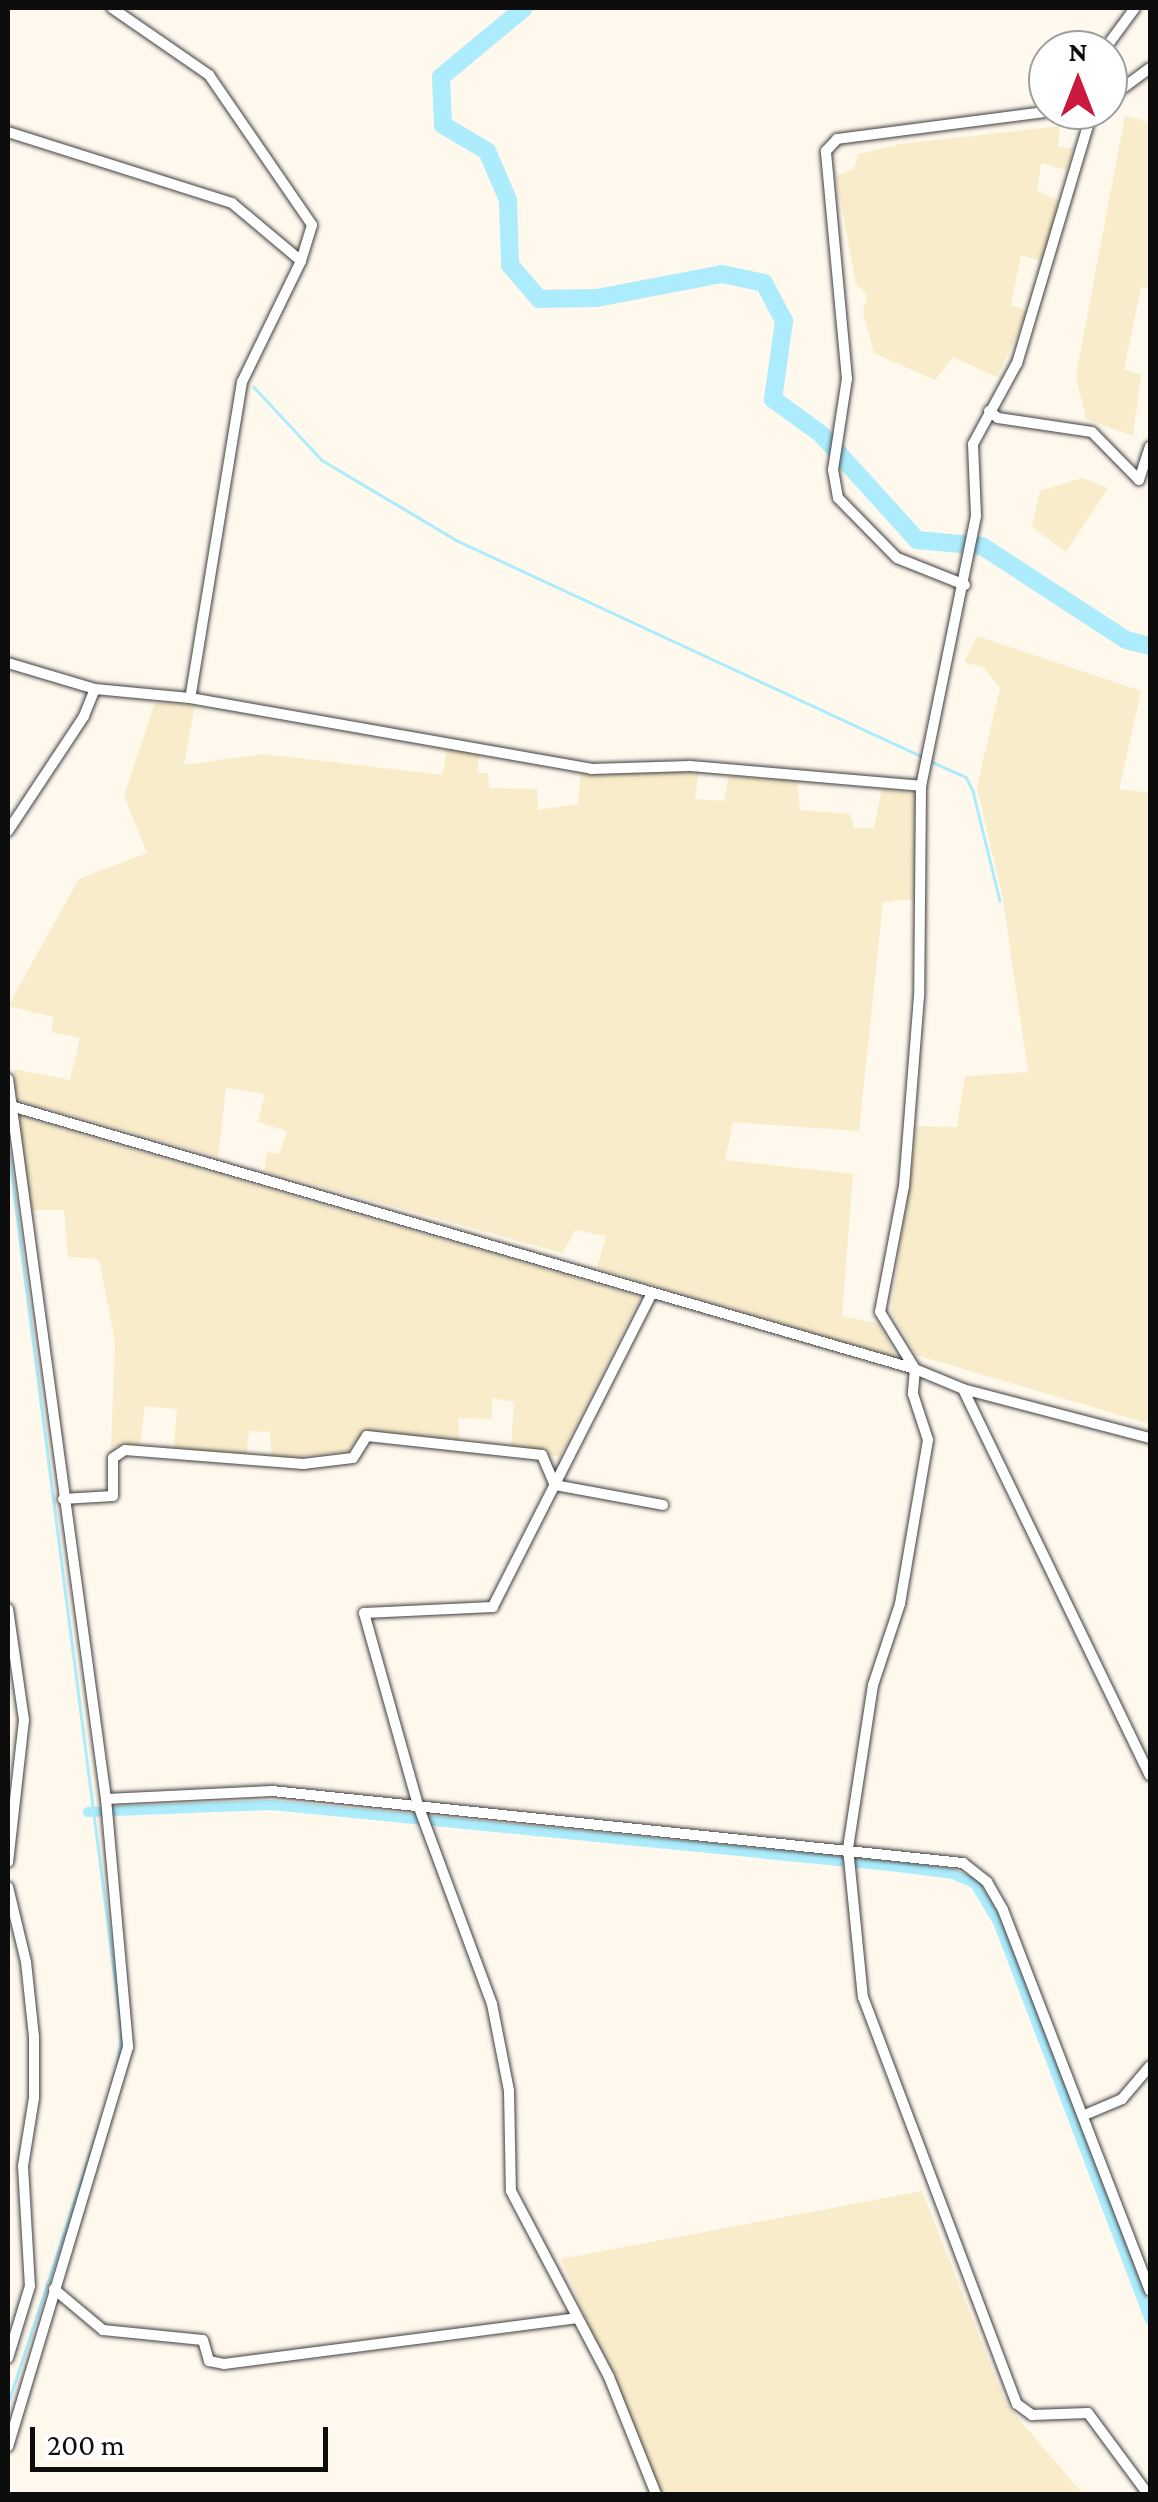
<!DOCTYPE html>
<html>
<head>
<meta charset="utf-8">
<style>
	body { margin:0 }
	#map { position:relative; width:1158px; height:2502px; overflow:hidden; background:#fff8ed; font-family:"Crimson Pro",serif }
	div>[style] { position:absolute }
	.farmland>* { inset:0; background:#f8ecca }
	.stream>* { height:2.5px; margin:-1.25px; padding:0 1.25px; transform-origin:1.25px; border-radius:1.25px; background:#acecfc }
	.canal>* { height:10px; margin:-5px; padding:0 5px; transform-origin:5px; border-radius:5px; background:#acecfc }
	.river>* { height:18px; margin:-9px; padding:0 9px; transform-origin:9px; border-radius:9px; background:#acecfc }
	.roads { filter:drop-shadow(0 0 2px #404040) drop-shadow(0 0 2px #404040) }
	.minor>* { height:10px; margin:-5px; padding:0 5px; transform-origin:5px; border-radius:5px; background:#fff }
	span { translate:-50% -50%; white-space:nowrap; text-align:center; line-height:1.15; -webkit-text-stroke:10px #fff; paint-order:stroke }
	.frame { position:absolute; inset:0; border:10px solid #0d0d0d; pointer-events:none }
	.north { position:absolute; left:1028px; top:30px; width:100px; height:100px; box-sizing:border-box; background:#fff; border:2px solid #9e9e9e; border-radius:50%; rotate:0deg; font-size:28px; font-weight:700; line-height:40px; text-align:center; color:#0d0d0d }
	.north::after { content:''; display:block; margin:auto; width:35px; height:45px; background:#ca183f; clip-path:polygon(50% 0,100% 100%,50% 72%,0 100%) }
	.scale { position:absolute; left:30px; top:2427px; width:298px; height:45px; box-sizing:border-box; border:5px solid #0d0d0d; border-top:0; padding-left:12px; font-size:30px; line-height:35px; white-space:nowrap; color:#0d0d0d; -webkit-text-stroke:8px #fff; paint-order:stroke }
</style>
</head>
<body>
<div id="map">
	<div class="farmland">
		<div style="clip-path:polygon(1125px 116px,1150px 122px,1150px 287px,1141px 288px,1124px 369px,1141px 375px,1133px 436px,1086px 419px,1076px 375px)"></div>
		<div style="clip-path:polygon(1060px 126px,1058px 147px,1073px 148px,1067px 170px,1041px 163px,1037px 191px,1061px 202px,1042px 261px,1021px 255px,1011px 305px,1028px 311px,997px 377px,953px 357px,935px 380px,874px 353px,863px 312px,867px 295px,856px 284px,836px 176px,854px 169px,858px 154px,901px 144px)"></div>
		<div style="clip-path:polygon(1082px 478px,1108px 488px,1066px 552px,1032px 527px,1040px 491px)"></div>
		<div style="clip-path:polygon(977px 636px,1141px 691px,1119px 789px,1150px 793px,1150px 1424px,916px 1355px,891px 1311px,917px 1126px,957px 1127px,965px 1076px,1028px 1072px,1003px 900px,977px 787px,1000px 688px,983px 667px,964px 662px)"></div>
		<div style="clip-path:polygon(155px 703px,195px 705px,184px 765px,263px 754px,443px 775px,447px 745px,480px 752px,477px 773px,488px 773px,489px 788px,537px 789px,538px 810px,578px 804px,581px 772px,699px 771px,695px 799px,724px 801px,729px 776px,797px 781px,800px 810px,850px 814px,854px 828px,874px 828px,882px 789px,917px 795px,914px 899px,883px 902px,859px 1131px,733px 1122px,725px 1160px,853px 1174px,842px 1316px,879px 1324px,897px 1358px,597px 1268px,606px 1236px,575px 1230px,563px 1253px,264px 1171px,267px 1152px,279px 1154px,287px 1131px,258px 1122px,265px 1094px,226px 1088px,218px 1157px,17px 1100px,14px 1069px,70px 1080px,80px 1038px,52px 1032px,53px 1017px,8px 1006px,79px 879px,147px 853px,124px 795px)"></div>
		<div style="clip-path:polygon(20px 1117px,640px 1297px,560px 1457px,511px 1447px,514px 1402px,492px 1398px,492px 1419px,458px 1418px,459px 1440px,365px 1432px,347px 1452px,272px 1459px,270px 1432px,249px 1431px,246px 1457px,174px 1449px,177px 1409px,145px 1406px,140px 1444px,111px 1447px,115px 1341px,99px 1259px,68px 1257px,64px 1210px,29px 1210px)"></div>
		<div style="clip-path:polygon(922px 2191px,1006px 2404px,1083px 2494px,660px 2494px,561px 2259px)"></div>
	</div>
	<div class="stream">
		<div style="left:254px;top:387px;width:100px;rotate:47deg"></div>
		<div style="left:322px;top:460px;width:158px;rotate:30.8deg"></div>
		<div style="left:458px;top:541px;width:515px;rotate:24.92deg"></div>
		<div style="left:932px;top:762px;width:37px;rotate:24deg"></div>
		<div style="left:966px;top:777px;width:16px;rotate:63deg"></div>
		<div style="left:973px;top:791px;width:113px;rotate:76.2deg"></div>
		<div style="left:8px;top:1145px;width:894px;rotate:82.68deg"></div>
		<div style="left:122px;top:2032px;width:33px;rotate:97deg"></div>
		<div style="left:8px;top:2403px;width:287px;rotate:-71.8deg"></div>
	</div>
	<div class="canal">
		<div style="left:88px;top:1812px;width:184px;rotate:-2.2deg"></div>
		<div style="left:272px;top:1805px;width:621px;rotate:5.64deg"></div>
		<div style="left:890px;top:1866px;width:64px;rotate:7.2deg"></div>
		<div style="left:953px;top:1874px;width:24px;rotate:24deg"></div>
		<div style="left:975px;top:1884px;width:44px;rotate:58.8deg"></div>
		<div style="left:998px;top:1922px;width:426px;rotate:69.1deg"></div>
	</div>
	<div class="river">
		<div style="left:524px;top:8px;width:108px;rotate:140.3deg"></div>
		<div style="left:441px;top:77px;width:48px;rotate:87.6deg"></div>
		<div style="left:443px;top:125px;width:51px;rotate:30.6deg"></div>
		<div style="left:487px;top:151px;width:53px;rotate:66.8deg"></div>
		<div style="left:508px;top:200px;width:65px;rotate:88.2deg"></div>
		<div style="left:510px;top:265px;width:45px;rotate:49.5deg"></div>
		<div style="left:539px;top:299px;width:58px;rotate:-1deg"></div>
		<div style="left:597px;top:298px;width:127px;rotate:-10.9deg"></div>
		<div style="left:722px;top:274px;width:43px;rotate:12.1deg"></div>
		<div style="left:764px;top:283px;width:43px;rotate:62.2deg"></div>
		<div style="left:784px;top:321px;width:79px;rotate:98deg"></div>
		<div style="left:773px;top:399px;width:59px;rotate:36.1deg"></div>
		<div style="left:821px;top:434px;width:143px;rotate:47.8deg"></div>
		<div style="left:917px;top:540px;width:65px;rotate:5.3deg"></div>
		<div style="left:982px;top:546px;width:172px;rotate:33.1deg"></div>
		<div style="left:1126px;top:640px;width:25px;rotate:14deg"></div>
	</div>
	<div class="roads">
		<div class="minor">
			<div style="left:112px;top:8px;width:118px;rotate:34.6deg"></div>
			<div style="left:209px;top:75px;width:182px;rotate:55.5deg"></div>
			<div style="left:312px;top:225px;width:38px;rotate:107deg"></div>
			<div style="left:1104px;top:50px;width:52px;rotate:-53.6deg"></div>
			<div style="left:1108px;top:99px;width:52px;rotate:-36.4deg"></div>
			<div style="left:1098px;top:110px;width:15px;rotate:127deg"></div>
			<div style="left:1089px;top:122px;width:252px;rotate:106.6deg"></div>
			<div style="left:1017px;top:363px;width:92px;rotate:118.5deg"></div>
			<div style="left:973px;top:444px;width:72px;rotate:87.6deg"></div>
			<div style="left:976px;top:516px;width:276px;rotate:101.5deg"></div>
			<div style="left:921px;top:786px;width:210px;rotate:90.5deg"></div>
			<div style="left:919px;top:996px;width:191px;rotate:94.5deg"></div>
			<div style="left:904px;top:1186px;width:128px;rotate:100.8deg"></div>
			<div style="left:880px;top:1312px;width:67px;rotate:58.4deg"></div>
			<div style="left:915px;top:1369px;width:25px;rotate:95deg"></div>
			<div style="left:913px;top:1394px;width:48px;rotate:71.9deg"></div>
			<div style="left:928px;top:1440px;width:166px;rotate:99.7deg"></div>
			<div style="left:900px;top:1604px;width:85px;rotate:108.4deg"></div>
			<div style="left:873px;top:1685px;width:165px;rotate:98.7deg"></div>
			<div style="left:848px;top:1848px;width:150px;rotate:84.3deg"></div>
			<div style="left:863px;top:1997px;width:435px;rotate:69.3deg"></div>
			<div style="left:1017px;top:2404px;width:19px;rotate:36deg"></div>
			<div style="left:1032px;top:2415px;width:56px;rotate:-2deg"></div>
			<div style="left:1088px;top:2413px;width:101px;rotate:53.5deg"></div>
			<div style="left:8px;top:132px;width:235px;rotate:17.6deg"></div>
			<div style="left:232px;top:203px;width:90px;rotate:40deg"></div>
			<div style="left:301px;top:261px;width:135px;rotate:116deg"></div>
			<div style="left:242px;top:382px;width:320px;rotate:99.3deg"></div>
			<div style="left:989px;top:411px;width:11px;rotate:38deg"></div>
			<div style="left:998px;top:418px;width:95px;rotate:8.5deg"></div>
			<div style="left:1092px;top:432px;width:67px;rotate:45.6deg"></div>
			<div style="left:1139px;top:480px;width:35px;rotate:-72deg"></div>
			<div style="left:965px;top:585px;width:73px;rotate:-158.3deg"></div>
			<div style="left:897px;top:558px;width:84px;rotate:-134.5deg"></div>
			<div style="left:838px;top:498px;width:28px;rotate:-100deg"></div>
			<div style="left:833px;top:470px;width:92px;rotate:-81.3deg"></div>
			<div style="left:847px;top:379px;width:229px;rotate:-95.3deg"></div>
			<div style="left:826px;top:151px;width:16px;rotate:-47deg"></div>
			<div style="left:837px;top:139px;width:224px;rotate:-7.4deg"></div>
			<div style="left:8px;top:663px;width:91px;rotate:16.6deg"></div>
			<div style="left:95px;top:689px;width:95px;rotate:5.4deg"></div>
			<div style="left:190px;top:698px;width:407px;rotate:10deg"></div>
			<div style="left:591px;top:769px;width:99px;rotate:-1.7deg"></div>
			<div style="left:690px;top:766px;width:232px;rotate:4.9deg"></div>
			<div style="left:8px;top:831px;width:138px;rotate:-56.5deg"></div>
			<div style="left:84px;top:716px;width:29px;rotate:-68deg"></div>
			<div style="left:8px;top:1079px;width:727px;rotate:82.25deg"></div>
			<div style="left:106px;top:1799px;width:249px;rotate:84.9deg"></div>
			<div style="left:128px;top:2047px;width:417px;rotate:106.7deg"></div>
			<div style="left:11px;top:1106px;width:941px;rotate:16.22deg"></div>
			<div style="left:915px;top:1369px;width:52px;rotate:22.6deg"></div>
			<div style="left:963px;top:1389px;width:193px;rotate:14.7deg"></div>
			<div style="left:652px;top:1293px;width:352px;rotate:116.9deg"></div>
			<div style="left:493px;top:1607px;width:129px;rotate:177.3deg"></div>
			<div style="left:364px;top:1613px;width:199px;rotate:74.3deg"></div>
			<div style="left:418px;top:1805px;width:212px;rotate:69.6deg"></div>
			<div style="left:492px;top:2004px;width:89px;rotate:78.9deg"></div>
			<div style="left:509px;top:2091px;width:100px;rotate:88.9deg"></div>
			<div style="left:511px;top:2191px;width:210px;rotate:62.2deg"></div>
			<div style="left:609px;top:2377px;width:126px;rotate:68.1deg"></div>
			<div style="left:963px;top:1389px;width:429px;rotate:64.2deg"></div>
			<div style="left:63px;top:1499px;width:50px;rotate:-3.4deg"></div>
			<div style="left:113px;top:1496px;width:38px;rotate:-90deg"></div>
			<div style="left:113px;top:1458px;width:14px;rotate:-34deg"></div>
			<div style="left:125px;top:1450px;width:179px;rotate:4.5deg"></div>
			<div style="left:303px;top:1464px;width:50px;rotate:-6.8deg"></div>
			<div style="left:353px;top:1458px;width:26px;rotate:-58deg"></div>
			<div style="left:367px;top:1436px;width:176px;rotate:6.2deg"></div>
			<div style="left:542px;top:1455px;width:33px;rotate:67deg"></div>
			<div style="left:555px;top:1485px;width:110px;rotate:10.5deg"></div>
			<div style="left:8px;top:1609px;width:112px;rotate:81.8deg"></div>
			<div style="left:24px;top:1720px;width:143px;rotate:96.4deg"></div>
			<div style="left:106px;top:1799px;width:166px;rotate:-2.8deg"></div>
			<div style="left:272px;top:1791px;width:695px;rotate:5.95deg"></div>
			<div style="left:963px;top:1863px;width:31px;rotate:38deg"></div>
			<div style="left:987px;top:1882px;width:32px;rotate:60deg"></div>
			<div style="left:1003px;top:1910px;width:408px;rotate:68.9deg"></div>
			<div style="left:8px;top:1887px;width:77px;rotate:76.5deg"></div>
			<div style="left:26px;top:1962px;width:75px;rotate:83.9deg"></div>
			<div style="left:34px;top:2037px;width:61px;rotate:90deg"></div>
			<div style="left:34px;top:2098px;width:69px;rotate:99.2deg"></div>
			<div style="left:23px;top:2166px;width:120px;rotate:86.7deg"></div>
			<div style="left:30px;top:2286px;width:75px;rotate:107deg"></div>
			<div style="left:1087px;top:2114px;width:38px;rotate:-23deg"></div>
			<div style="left:1122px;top:2099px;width:43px;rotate:-49.7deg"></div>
			<div style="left:54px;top:2289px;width:64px;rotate:39.9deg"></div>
			<div style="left:103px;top:2330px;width:100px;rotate:5.7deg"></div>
			<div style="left:203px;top:2340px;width:22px;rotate:74deg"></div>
			<div style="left:209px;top:2361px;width:15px;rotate:11deg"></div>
			<div style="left:224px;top:2364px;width:355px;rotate:-7.4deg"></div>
		</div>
	</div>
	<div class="frame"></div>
	<div class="north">N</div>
	<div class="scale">200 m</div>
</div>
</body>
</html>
